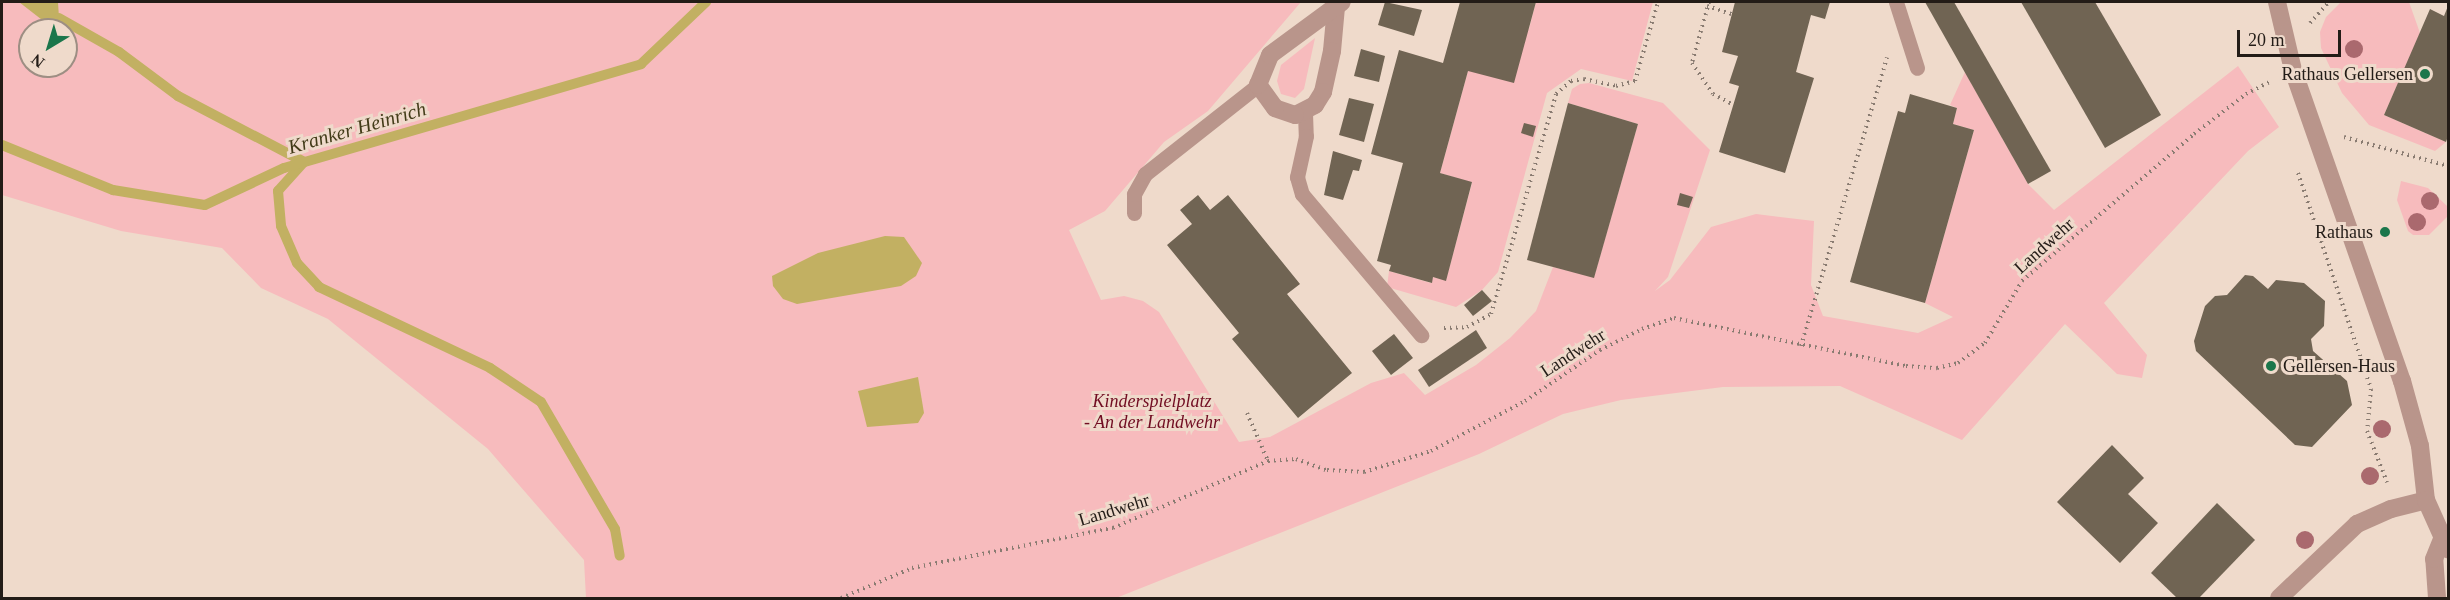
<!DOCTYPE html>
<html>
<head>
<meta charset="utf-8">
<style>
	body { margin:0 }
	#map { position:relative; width:2450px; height:600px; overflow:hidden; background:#efdacb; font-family:Georgia,serif }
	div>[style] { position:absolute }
	.green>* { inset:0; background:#f7bbbd }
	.water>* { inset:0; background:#c2b062 }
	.stream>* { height:10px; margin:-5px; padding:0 5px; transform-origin:5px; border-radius:5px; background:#c2b062 }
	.building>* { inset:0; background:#706453 }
	.path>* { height:4px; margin-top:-2px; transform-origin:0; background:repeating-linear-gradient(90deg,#897b71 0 1.5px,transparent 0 6px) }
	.service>* { height:15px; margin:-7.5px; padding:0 7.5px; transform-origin:7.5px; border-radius:7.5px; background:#b9958b }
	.minor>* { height:18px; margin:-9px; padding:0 9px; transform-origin:9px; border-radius:9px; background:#b9958b }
	.tertiary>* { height:18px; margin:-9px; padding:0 9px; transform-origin:9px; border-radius:9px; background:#b9958b }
	.trees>* { width:18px; height:18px; margin:-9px; border-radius:50%; background:#aa696e }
	.dots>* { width:16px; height:16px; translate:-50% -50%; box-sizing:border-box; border:3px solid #efdacb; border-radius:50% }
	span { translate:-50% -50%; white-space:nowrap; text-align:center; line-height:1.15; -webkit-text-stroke:6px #efdacb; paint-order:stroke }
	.poi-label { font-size:18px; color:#231c17 }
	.right { translate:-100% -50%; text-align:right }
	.left { translate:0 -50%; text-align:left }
	.street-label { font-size:18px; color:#231c17 }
	.park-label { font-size:18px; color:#710d22; font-style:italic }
	.water-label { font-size:20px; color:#423b18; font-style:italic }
	.frame { position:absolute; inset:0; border:3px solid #231c17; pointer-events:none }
	.north { position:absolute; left:18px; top:18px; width:60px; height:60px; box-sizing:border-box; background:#efdacb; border:2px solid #9d8e83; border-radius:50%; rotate:218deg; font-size:16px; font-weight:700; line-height:24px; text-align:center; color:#231c17 }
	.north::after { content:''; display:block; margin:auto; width:21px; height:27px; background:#1b764b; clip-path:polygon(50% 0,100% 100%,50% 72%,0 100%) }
	.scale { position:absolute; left:2237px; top:30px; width:104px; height:27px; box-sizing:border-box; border:3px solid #231c17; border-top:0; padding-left:8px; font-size:18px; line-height:21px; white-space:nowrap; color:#231c17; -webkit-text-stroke:4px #efdacb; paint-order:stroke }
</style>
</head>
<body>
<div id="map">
	<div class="green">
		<div style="clip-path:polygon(evenodd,2px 2px,1301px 2px,1208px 111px,1164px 142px,1105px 211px,1069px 230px,1101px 300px,1124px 296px,1143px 301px,1159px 312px,1239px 442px,1270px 437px,1371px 383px,1404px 373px,1425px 395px,1476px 365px,1510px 338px,1536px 311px,1553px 267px,1594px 277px,1638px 124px,1568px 103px,1572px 89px,1580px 84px,1589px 83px,1663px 103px,1710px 150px,1668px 277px,1655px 291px,1670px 280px,1711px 227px,1756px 214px,1814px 221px,1811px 285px,1823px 316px,1918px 333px,1953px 317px,1925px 303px,1974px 130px,1953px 124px,1957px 108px,1950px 105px,1965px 72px,2028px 184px,2054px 210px,2238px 66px,2279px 127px,2248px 151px,2104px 303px,2147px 355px,2142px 378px,2117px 374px,2065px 324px,1962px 440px,1840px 386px,1723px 387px,1621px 400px,1563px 414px,1479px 454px,1116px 598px,586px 598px,584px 560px,488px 449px,328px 319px,261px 288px,222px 248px,121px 231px,2px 195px,2px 2px,30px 30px,66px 30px,66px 66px,30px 66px,30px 30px)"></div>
		<div style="clip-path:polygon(1536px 2px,1653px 2px,1632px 81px,1581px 69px,1547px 93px,1498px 272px,1482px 290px,1456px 307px,1387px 287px,1389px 271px,1431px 283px,1433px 277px,1446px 280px,1472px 183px,1440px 173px,1468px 71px,1529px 29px)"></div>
		<div style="clip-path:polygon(2341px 2px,2409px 2px,2420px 33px,2384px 115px,2446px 142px,2435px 151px,2369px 125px,2342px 93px,2321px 48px,2320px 32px,2326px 17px)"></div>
		<div style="clip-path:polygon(1315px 38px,1304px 89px,1295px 98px,1281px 94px,1277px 81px,1281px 65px)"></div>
		<div style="clip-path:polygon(2401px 181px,2428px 188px,2447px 206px,2447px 217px,2429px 235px,2413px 235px,2408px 231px,2397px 200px)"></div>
	</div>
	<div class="water">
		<div style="clip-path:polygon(19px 2px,58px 2px,59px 18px,54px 24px,46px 23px)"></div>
		<div style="clip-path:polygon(885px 236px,904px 237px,922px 263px,916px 276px,901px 286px,797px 304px,783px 299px,773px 286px,772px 276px,818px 253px)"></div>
		<div style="clip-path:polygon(918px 377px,924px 413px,918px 423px,867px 427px,858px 391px)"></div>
	</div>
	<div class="stream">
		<div style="left:59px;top:18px;width:69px;rotate:29.5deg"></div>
		<div style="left:119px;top:52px;width:74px;rotate:36.7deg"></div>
		<div style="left:178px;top:96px;width:142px;rotate:27.6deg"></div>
		<div style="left:304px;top:162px;width:39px;rotate:132deg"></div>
		<div style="left:278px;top:191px;width:35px;rotate:85deg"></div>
		<div style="left:281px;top:226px;width:40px;rotate:66.6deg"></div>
		<div style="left:297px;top:263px;width:33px;rotate:47deg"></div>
		<div style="left:319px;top:287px;width:189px;rotate:25.3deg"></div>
		<div style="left:490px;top:368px;width:61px;rotate:33.7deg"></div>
		<div style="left:541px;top:402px;width:147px;rotate:59.8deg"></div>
		<div style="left:615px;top:529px;width:27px;rotate:80deg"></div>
		<div style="left:2px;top:145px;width:120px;rotate:22.1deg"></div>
		<div style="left:113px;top:190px;width:93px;rotate:9.3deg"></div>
		<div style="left:205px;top:205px;width:87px;rotate:-25.1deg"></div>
		<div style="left:284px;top:168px;width:372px;rotate:-16.2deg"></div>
		<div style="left:641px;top:64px;width:90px;rotate:-43.6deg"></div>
	</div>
	<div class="building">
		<div style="clip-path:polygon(1385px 2px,1422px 10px,1414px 36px,1378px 25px)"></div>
		<div style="clip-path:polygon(1460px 2px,1536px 2px,1514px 83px,1468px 71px,1440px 173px,1472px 182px,1446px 281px,1433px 277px,1432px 283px,1389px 271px,1391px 265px,1377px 261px,1403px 163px,1371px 154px,1399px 50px,1443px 63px)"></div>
		<div style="clip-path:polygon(1735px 2px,1830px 2px,1825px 19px,1811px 15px,1796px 72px,1814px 78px,1785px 173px,1719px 152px,1739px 86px,1729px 83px,1738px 56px,1722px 52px)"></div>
		<div style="clip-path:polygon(1925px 2px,1954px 2px,2051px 171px,2028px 184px)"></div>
		<div style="clip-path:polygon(2021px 2px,2095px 2px,2161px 115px,2105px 148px)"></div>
		<div style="clip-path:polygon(2448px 6px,2448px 136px,2446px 142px,2384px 115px,2430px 9px,2444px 16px)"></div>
		<div style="clip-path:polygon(1361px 49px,1385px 56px,1379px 82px,1354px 76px)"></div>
		<div style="clip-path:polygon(1910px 94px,1957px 108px,1953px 124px,1974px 130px,1925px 303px,1850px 282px,1898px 111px,1905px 113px)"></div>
		<div style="clip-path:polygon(1349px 98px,1374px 104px,1364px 142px,1339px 135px)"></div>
		<div style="clip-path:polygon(1568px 103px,1638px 124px,1594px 278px,1527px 260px)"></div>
		<div style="clip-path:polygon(1524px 123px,1536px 126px,1533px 137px,1521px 133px)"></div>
		<div style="clip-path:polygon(1333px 151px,1362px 160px,1359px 171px,1353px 170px,1343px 200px,1324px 195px)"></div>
		<div style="clip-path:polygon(1680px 193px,1693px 197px,1689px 208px,1677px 205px)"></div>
		<div style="clip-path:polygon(1198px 195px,1210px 210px,1228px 195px,1300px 284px,1287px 294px,1352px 373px,1298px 418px,1232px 339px,1239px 333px,1167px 245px,1192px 224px,1180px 210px)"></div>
		<div style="clip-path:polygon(2245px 275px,2253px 276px,2268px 289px,2276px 280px,2304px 283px,2325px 301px,2324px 326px,2311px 339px,2313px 351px,2347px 381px,2352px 405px,2312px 447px,2295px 445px,2196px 351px,2194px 341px,2205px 306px,2215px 296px,2227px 295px)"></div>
		<div style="clip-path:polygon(1482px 290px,1492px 301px,1473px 316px,1464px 305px)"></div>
		<div style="clip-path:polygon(1476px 330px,1487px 348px,1429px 387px,1418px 370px)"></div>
		<div style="clip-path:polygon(1394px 334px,1413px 358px,1391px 375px,1372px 351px)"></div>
		<div style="clip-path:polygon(2112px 445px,2144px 478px,2128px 494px,2158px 523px,2120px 563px,2057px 502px)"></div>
		<div style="clip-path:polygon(2217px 503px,2255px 540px,2199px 598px,2177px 598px,2151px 573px)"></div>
	</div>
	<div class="path">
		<div style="left:1709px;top:2px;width:63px;rotate:105.6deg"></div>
		<div style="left:1692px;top:63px;width:37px;rotate:56deg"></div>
		<div style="left:1713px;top:94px;width:24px;rotate:28deg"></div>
		<div style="left:1707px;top:6px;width:26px;rotate:18deg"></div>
		<div style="left:2310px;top:23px;width:28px;rotate:-48deg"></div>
		<div style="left:2344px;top:137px;width:108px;rotate:15.6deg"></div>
		<div style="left:2298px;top:173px;width:228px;rotate:71.3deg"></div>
		<div style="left:2371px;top:389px;width:42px;rotate:95.4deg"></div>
		<div style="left:2367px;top:431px;width:55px;rotate:68.6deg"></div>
		<div style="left:1444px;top:328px;width:23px;rotate:-2deg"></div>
		<div style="left:1467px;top:327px;width:27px;rotate:-28deg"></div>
		<div style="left:1491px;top:314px;width:229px;rotate:-73.5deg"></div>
		<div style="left:1556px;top:94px;width:20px;rotate:-41deg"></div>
		<div style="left:1571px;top:81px;width:13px;rotate:-9deg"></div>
		<div style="left:1584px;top:79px;width:33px;rotate:12deg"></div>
		<div style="left:1616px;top:86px;width:20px;rotate:-15deg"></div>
		<div style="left:1635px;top:81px;width:82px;rotate:-73.8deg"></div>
		<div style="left:1801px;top:346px;width:301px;rotate:-73.4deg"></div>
		<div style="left:1247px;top:413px;width:52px;rotate:66.4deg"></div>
		<div style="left:841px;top:598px;width:77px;rotate:-22.9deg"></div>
		<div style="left:912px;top:568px;width:205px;rotate:-11.3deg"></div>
		<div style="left:1113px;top:528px;width:169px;rotate:-23.4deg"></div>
		<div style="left:1268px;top:461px;width:28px;rotate:-4deg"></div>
		<div style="left:1296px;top:459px;width:33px;rotate:20deg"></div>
		<div style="left:1327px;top:470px;width:37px;rotate:3deg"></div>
		<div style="left:1364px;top:472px;width:70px;rotate:-17.4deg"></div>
		<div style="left:1431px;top:451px;width:106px;rotate:-28deg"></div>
		<div style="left:1525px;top:401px;width:91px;rotate:-34.2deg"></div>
		<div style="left:1600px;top:350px;width:47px;rotate:-26.6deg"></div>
		<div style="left:1642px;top:329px;width:34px;rotate:-19deg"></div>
		<div style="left:1674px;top:318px;width:237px;rotate:11.7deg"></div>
		<div style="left:1906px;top:366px;width:31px;rotate:4deg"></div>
		<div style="left:1937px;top:368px;width:22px;rotate:-13deg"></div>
		<div style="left:1958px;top:363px;width:34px;rotate:-37deg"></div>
		<div style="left:1985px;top:343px;width:72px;rotate:-59.2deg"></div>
		<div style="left:2022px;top:281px;width:226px;rotate:-40.5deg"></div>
		<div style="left:2194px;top:134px;width:66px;rotate:-37.6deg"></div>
		<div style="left:2246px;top:94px;width:28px;rotate:-27deg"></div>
	</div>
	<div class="service">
		<div style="left:1896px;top:2px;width:69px;rotate:72.3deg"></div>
		<div style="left:1305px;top:113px;width:23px;rotate:88deg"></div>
		<div style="left:1306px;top:136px;width:42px;rotate:102.4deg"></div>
		<div style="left:1297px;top:177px;width:18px;rotate:74deg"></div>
		<div style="left:1302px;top:194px;width:185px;rotate:49.8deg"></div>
		<div style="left:1134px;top:213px;width:19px;rotate:-90deg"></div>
		<div style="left:1134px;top:194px;width:23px;rotate:-61deg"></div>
		<div style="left:1145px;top:174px;width:144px;rotate:-38.2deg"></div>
	</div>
	<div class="minor">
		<div style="left:1336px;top:7px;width:44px;rotate:95.2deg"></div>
		<div style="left:1332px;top:51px;width:42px;rotate:102.4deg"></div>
		<div style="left:1323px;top:92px;width:15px;rotate:122deg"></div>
		<div style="left:1315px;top:105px;width:22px;rotate:153deg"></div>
		<div style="left:1295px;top:115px;width:21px;rotate:-161deg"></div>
		<div style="left:1275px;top:108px;width:29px;rotate:-126deg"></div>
		<div style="left:1258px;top:85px;width:32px;rotate:-68deg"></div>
		<div style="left:1270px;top:55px;width:89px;rotate:-36.4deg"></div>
		<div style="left:2279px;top:598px;width:108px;rotate:-43.5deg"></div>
		<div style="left:2357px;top:524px;width:37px;rotate:-24deg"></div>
		<div style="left:2391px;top:509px;width:36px;rotate:-14deg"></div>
	</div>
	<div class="tertiary">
		<div style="left:2277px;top:2px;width:70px;rotate:76.8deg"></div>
		<div style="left:2293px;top:70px;width:330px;rotate:70.7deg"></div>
		<div style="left:2402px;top:381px;width:67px;rotate:74.5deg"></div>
		<div style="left:2420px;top:446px;width:54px;rotate:83.7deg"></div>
		<div style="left:2426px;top:500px;width:54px;rotate:65.8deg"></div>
		<div style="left:2437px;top:598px;width:39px;rotate:-94deg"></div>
		<div style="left:2434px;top:559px;width:22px;rotate:-68deg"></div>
	</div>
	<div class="trees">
		<div style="left:2354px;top:49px"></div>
		<div style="left:2430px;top:201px"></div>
		<div style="left:2417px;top:222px"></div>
		<div style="left:2382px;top:429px"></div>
		<div style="left:2370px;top:476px"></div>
		<div style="left:2305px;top:540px"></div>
	</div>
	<div class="dots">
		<div style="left:2425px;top:74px;background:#1b764b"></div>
		<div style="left:2385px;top:232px;background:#1b764b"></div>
		<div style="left:2271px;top:366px;background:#1b764b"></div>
	</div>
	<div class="poi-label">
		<span class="right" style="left:2413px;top:74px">Rathaus Gellersen</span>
		<span class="right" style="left:2373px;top:232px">Rathaus</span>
		<span class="left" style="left:2283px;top:366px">Gellersen-Haus</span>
	</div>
	<div class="street-label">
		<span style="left:2044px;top:246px;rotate:-42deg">Landwehr</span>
		<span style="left:1573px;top:353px;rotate:-33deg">Landwehr</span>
		<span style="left:1114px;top:510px;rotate:-17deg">Landwehr</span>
	</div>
	<div class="park-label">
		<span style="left:1152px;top:412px">Kinderspielplatz<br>- An der Landwehr</span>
	</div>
	<div class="water-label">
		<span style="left:357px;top:128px;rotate:-16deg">Kranker Heinrich</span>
	</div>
	<div class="frame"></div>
	<div class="north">N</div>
	<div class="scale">20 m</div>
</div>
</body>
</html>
